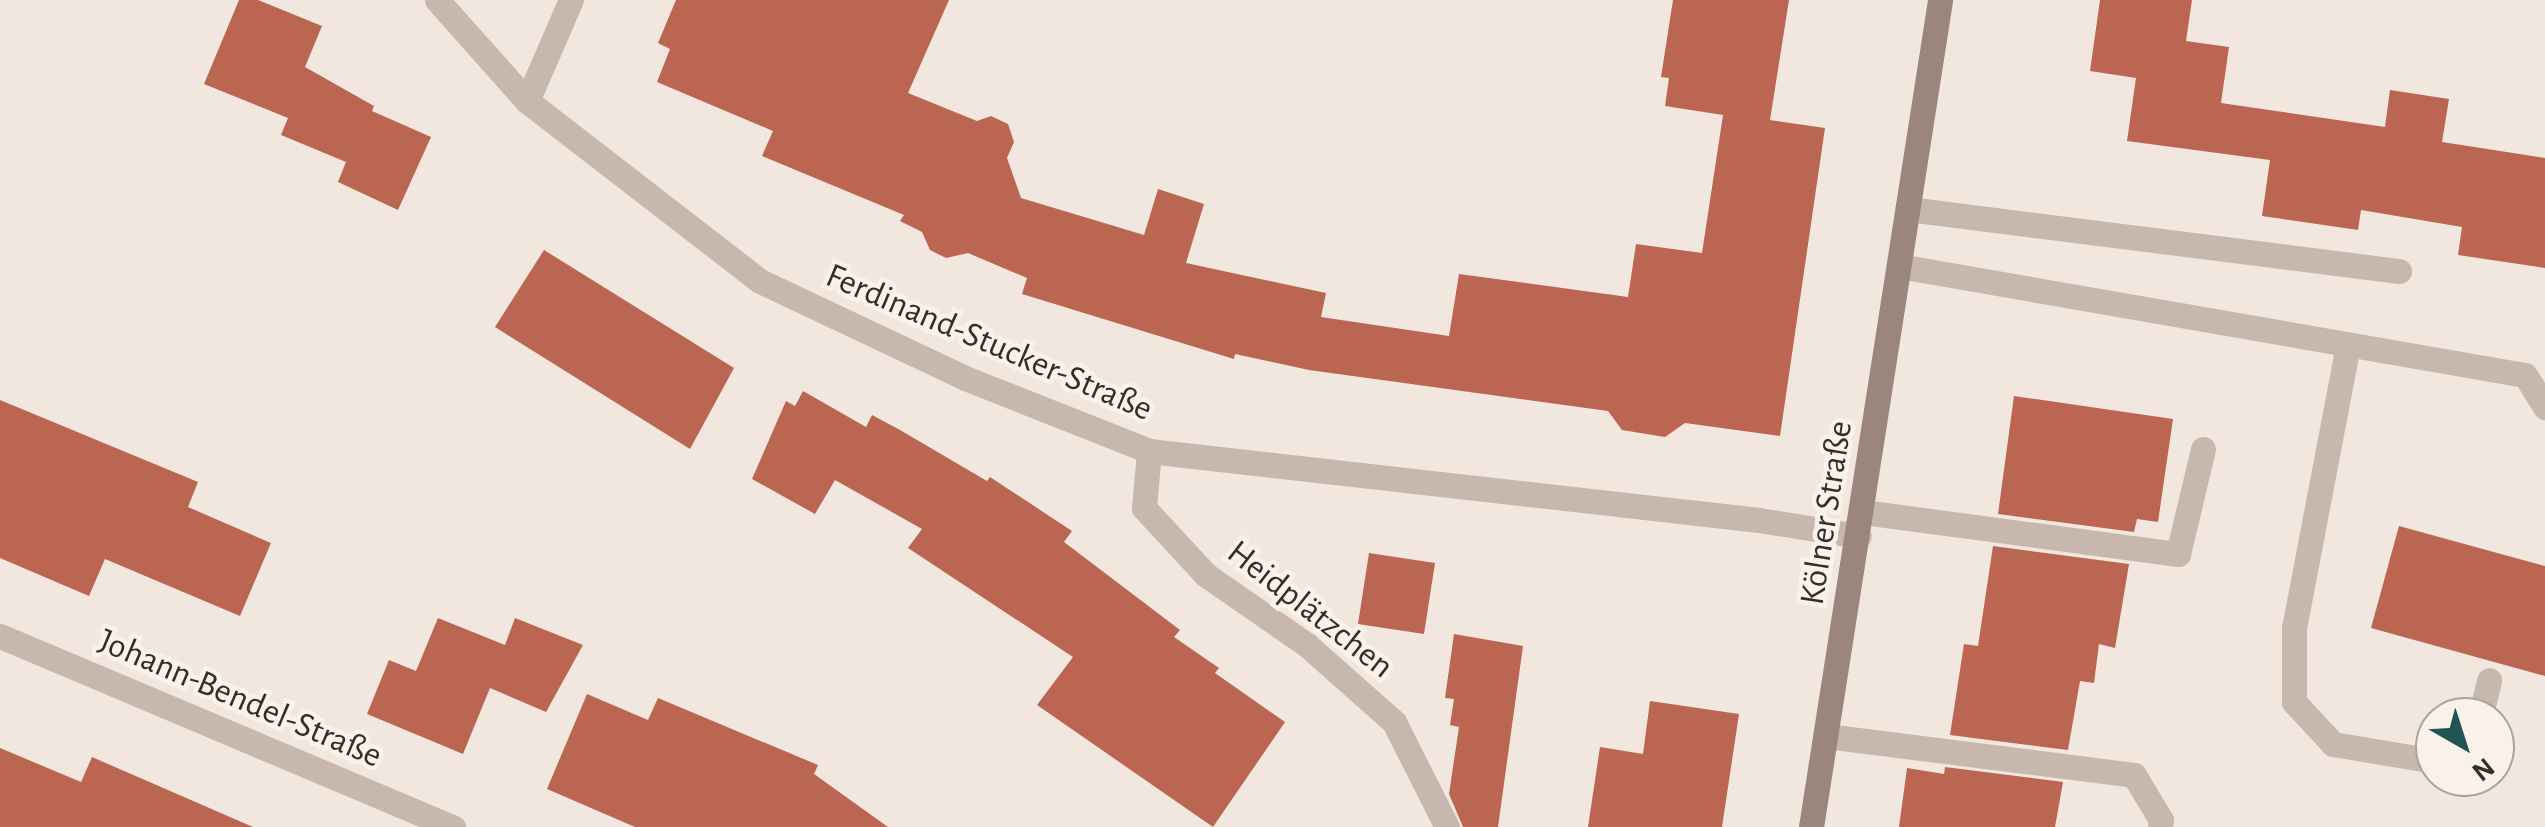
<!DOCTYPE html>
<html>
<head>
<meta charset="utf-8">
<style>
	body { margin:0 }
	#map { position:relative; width:2545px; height:827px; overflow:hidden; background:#f1e7df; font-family:"Alegreya Sans",sans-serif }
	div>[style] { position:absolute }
	.building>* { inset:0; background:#bb6652 }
	.lane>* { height:25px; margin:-12.5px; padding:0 12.5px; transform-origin:12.5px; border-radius:12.5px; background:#c8b7ac }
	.street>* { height:25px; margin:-12.5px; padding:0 12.5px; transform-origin:12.5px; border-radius:12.5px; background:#c8b7ac }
	.secondary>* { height:25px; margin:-12.5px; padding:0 12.5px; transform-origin:12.5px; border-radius:12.5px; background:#9b867d }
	span { translate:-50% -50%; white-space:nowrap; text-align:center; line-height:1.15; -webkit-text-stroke:9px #f8f2eb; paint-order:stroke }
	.street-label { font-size:35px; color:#362d2a }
	.north { position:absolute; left:2415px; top:697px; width:100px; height:100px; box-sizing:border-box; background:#f8f2eb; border:2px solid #aaa39e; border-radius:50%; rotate:141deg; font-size:28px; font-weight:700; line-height:40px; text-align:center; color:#362d2a }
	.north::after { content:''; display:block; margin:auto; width:35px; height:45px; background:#235454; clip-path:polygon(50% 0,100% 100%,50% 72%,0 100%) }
</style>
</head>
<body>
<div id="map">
	<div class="building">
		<div style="clip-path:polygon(239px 0,258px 0,322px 26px,305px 67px,374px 106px,372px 111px,431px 137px,398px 210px,338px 182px,346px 162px,281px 135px,288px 118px,204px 84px)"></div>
		<div style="clip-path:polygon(676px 0,949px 0,908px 93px,977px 121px,991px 116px,1008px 124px,1014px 142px,1007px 158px,1021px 198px,1144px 235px,1158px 189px,1204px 204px,1186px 263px,1326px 293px,1321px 317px,1449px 336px,1459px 274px,1628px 297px,1636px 244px,1702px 253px,1723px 115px,1665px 106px,1669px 78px,1661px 77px,1673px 0,1789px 0,1770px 120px,1825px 128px,1780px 436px,1685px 423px,1665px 437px,1622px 430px,1608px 411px,1309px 370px,1235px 354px,1234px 359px,1022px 294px,1027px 278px,968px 253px,946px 258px,930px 250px,922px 232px,900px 221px,904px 215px,762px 156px,773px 131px,657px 82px,670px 49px,658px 43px)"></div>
		<div style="clip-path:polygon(2100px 0,2192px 0,2186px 41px,2229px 47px,2221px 103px,2385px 127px,2390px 90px,2449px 99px,2442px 142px,2545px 158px,2545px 268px,2458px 255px,2462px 227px,2361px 210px,2358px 230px,2262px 216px,2270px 160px,2127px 141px,2136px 78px,2090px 71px)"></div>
		<div style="clip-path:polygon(544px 250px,734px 368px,690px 449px,495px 327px)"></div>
		<div style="clip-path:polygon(803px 391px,866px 427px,872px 415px,900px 430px,987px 481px,990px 477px,1072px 531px,1064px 542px,1180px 630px,1174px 637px,1219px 668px,1215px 673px,1285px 722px,1213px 827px,1037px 705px,1073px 657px,908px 548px,922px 529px,835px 480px,815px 514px,752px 479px,786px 401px,795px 406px)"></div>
		<div style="clip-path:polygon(2014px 396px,2173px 419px,2158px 522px,2137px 519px,2134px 532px,1998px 514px)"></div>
		<div style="clip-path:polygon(0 400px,198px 482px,188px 507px,271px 543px,240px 616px,105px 559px,89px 596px,0 558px)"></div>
		<div style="clip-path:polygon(2399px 526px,2545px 566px,2545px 676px,2371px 628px)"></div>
		<div style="clip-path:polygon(1993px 546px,2129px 564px,2115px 648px,2099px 644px,2094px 683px,2080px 681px,2068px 750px,1950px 735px,1964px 644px,1978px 646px)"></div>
		<div style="clip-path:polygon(1369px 553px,1435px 563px,1424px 634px,1358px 624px)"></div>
		<div style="clip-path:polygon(438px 618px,505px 645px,515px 618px,583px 645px,546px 712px,490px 688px,463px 754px,367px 714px,389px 660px,416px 671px)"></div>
		<div style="clip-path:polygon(1454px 634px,1523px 646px,1498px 827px,1463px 827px,1449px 794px,1459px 727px,1450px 725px,1454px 699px,1445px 698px)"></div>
		<div style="clip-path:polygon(587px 694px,648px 720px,658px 698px,818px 765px,814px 774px,888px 827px,635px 827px,547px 789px)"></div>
		<div style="clip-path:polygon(1650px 701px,1739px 714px,1722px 827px,1588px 827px,1600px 747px,1643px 754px)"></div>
		<div style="clip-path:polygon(0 748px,81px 782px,92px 757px,253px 827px,0 827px)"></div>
		<div style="clip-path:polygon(1945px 767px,2063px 782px,2055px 827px,1899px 827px,1907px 768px,1944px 774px)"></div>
	</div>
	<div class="lane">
		<div style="left:1908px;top:209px;width:495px;rotate:7.2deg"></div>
		<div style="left:1899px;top:266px;width:635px;rotate:9.88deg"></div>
		<div style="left:2525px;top:375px;width:38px;rotate:58deg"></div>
		<div style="left:2348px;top:345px;width:287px;rotate:100.8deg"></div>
		<div style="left:2294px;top:627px;width:75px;rotate:90deg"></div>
		<div style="left:2294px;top:702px;width:57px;rotate:47.1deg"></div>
		<div style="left:2333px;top:744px;width:103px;rotate:9.5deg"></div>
		<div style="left:1863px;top:512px;width:318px;rotate:7.6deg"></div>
		<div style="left:2178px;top:554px;width:108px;rotate:-76.6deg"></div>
		<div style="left:2480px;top:717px;width:38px;rotate:-76deg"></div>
		<div style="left:1826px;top:736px;width:310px;rotate:7.2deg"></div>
		<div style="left:2134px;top:775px;width:52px;rotate:59deg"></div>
		<div style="left:2161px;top:820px;width:7px;rotate:98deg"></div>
	</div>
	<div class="street">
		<div style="left:437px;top:0;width:135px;rotate:48.3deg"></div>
		<div style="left:527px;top:101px;width:294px;rotate:37.7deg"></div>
		<div style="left:760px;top:281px;width:227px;rotate:25.3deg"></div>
		<div style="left:965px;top:378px;width:198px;rotate:21.6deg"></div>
		<div style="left:1149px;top:451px;width:614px;rotate:6.45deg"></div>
		<div style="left:1759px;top:520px;width:101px;rotate:9.1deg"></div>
		<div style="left:527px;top:101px;width:110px;rotate:-66.5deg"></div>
		<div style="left:1149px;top:451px;width:57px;rotate:95deg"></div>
		<div style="left:1144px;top:508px;width:91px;rotate:47.2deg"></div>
		<div style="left:1206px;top:575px;width:123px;rotate:34.7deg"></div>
		<div style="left:1307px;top:645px;width:116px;rotate:41.5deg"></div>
		<div style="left:1394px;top:722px;width:118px;rotate:63.2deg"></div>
		<div style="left:0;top:636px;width:492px;rotate:22.9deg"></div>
	</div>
	<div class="secondary">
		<div style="left:1811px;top:827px;width:837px;rotate:-81.13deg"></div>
	</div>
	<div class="street-label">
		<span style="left:989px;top:343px;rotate:23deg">Ferdinand-Stucker-Straße</span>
		<span style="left:1827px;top:513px;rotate:-81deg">Kölner Straße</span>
		<span style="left:1310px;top:610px;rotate:38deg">Heidplätzchen</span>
		<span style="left:240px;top:699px;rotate:23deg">Johann-Bendel-Straße</span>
	</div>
	<div class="north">N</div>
</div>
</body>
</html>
